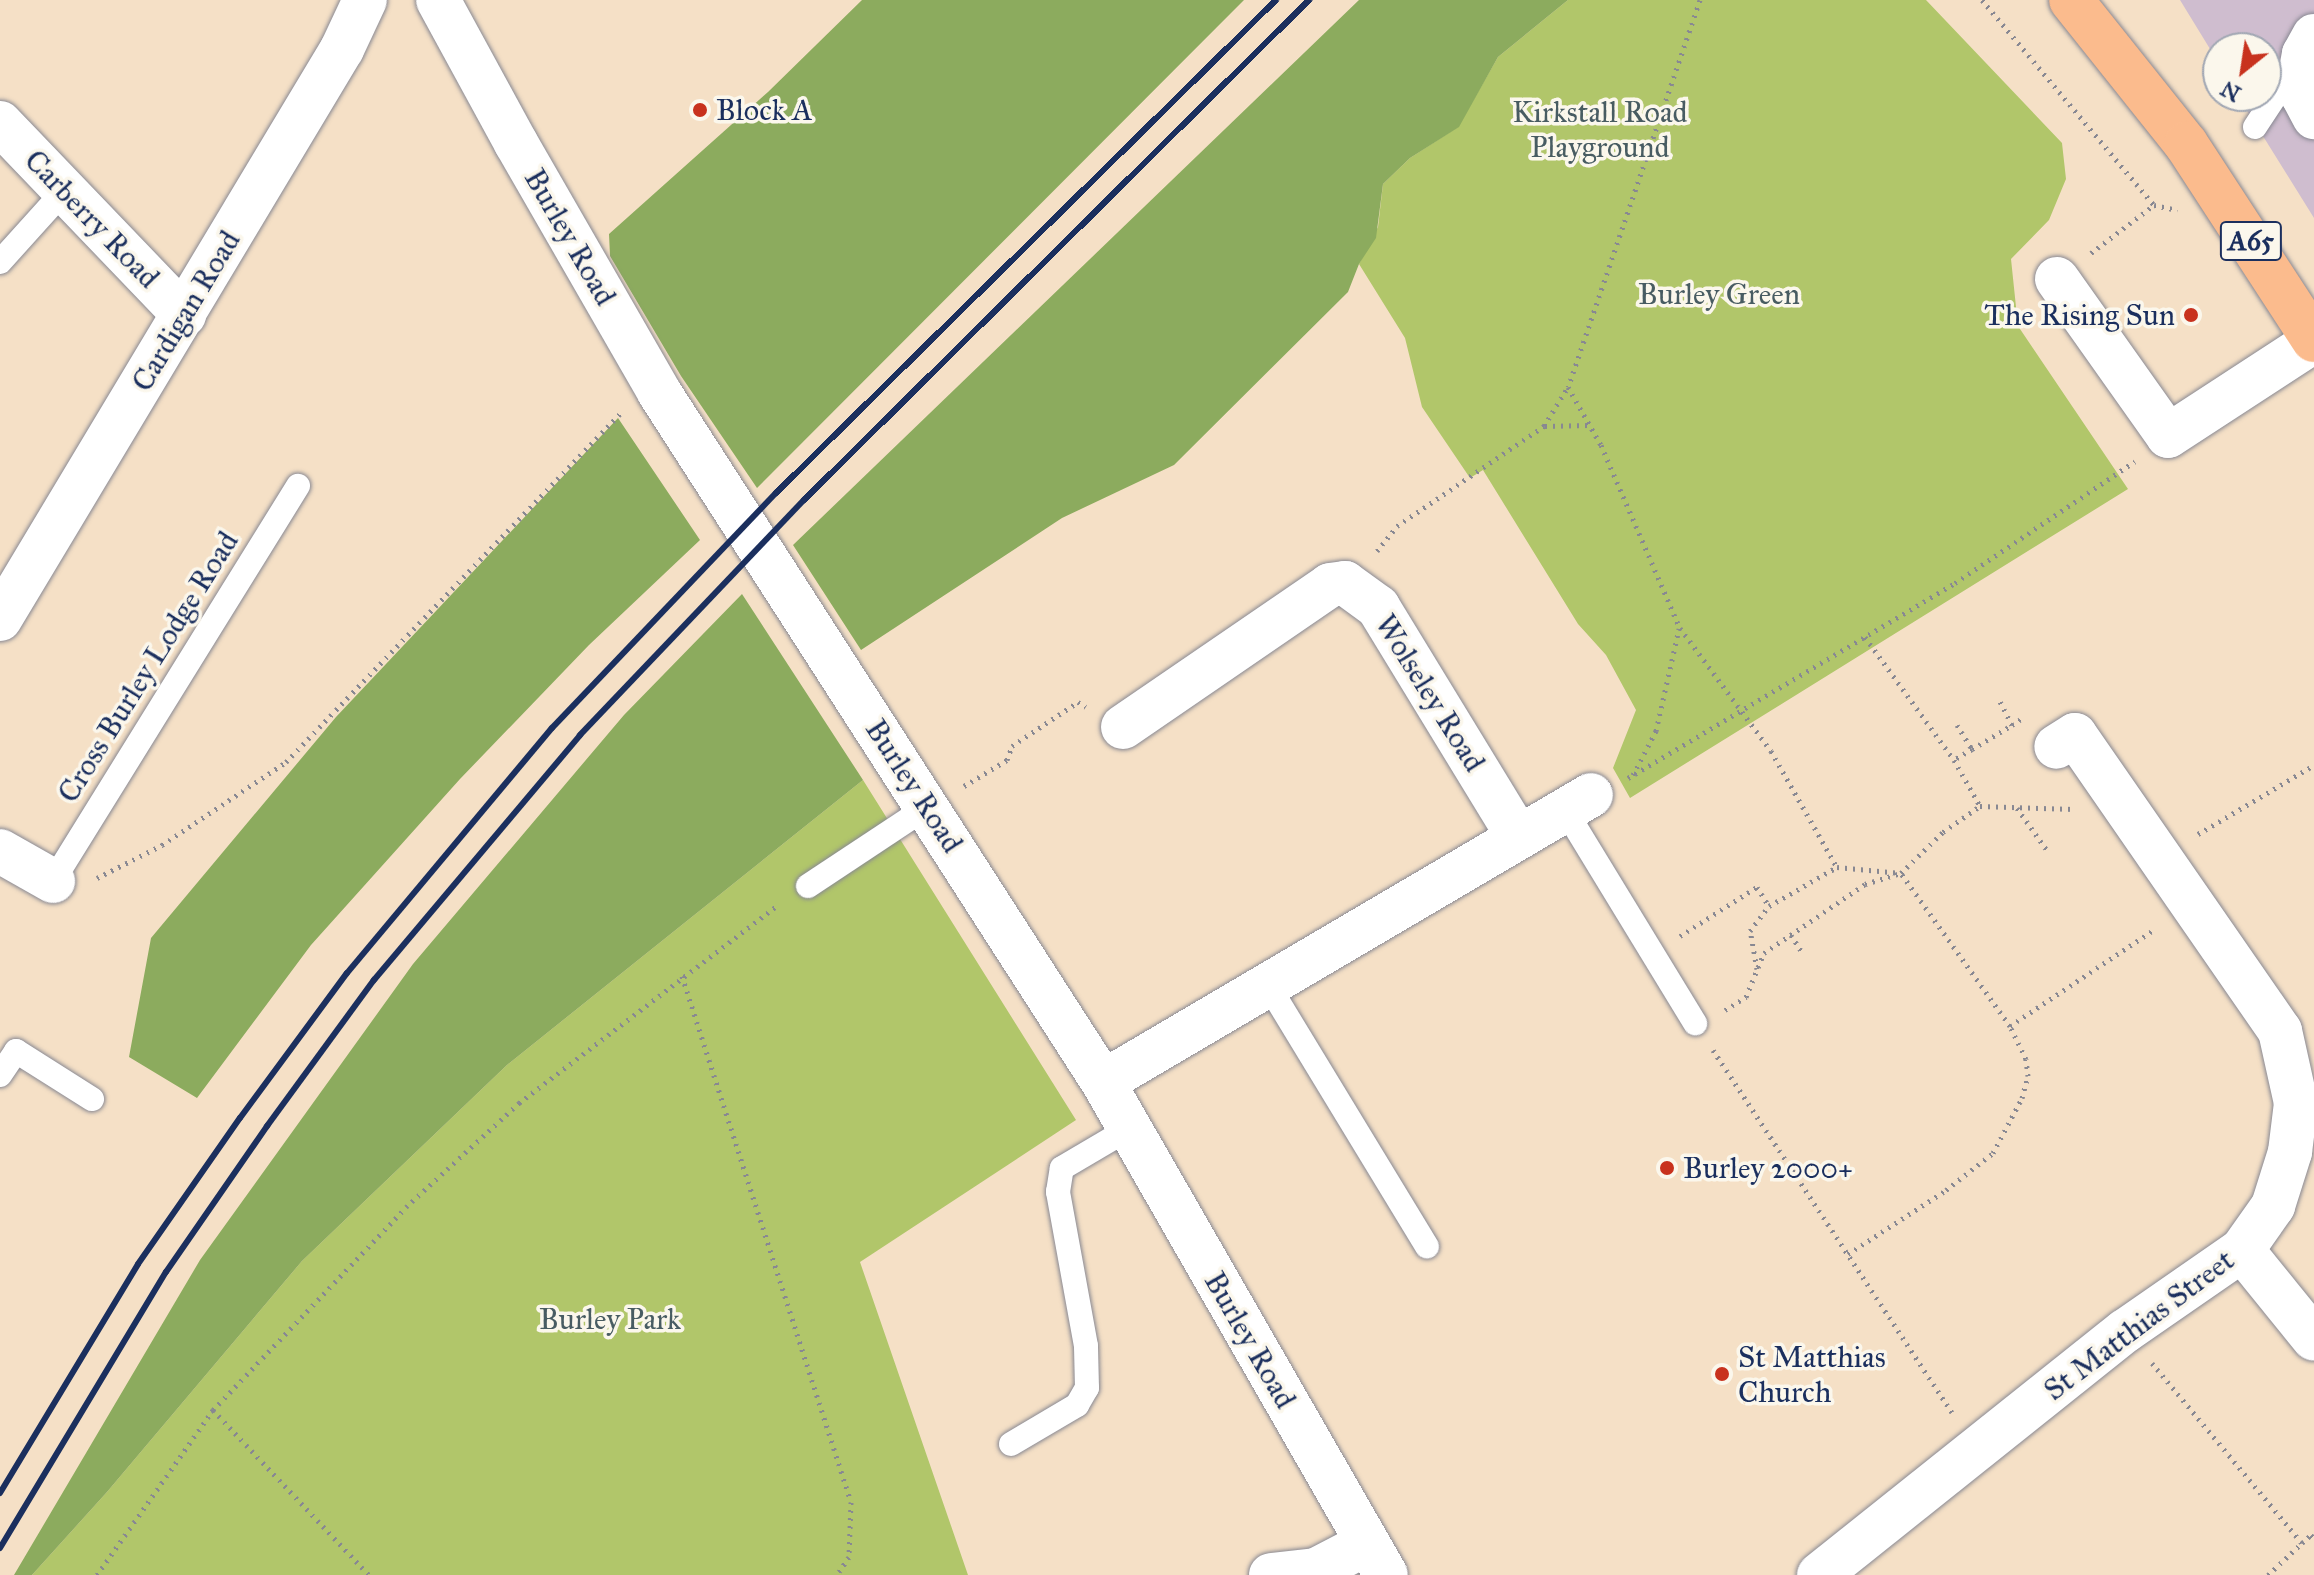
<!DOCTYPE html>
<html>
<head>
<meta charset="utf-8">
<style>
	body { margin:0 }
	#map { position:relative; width:2314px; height:1575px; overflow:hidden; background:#f5e0c6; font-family:"IM FELL Great Primer",serif }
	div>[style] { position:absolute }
	.industrial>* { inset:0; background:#cfbdcf }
	.green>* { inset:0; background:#b1c66a }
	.forest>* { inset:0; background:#8cab5e }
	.path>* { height:5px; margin-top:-2.5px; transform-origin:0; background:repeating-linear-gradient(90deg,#888892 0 2px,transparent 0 8px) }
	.roads { filter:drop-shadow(0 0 2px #888892) drop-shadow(0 0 2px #888892) }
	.service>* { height:24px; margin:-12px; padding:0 12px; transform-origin:12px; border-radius:12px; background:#fff }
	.minor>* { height:44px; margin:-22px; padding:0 22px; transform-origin:22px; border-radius:22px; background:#fff }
	.tertiary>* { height:44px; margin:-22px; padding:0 22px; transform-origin:22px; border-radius:22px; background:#fff }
	.primary>* { height:44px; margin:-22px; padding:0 22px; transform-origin:22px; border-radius:22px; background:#fbbb8d }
	.rail>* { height:6px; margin:-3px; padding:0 3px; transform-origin:3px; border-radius:3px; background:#1b2f5e }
	.dots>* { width:22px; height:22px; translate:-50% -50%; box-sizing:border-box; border:4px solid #fbf7ec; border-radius:50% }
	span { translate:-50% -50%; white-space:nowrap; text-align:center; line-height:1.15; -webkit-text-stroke:7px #fbf7ec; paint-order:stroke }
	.shield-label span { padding:2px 6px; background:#fbf7ec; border:2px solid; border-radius:6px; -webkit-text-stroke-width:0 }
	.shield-label { font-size:28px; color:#1b2f5e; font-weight:700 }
	.poi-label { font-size:30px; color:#1b2f5e }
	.left { translate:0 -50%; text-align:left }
	.right { translate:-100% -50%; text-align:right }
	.park-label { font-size:30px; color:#485c62 }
	.street-label { font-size:30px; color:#1b2f5e }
	.north { position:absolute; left:2202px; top:32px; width:80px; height:80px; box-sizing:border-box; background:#fbf7ec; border:2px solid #a1a7b3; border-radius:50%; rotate:210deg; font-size:22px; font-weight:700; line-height:32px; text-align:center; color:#1b2f5e }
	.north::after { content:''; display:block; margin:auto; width:28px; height:36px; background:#c8321e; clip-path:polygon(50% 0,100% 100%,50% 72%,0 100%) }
</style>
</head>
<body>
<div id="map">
	<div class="industrial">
		<div style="clip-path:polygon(2180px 0,2314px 0,2314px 218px,2238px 96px,2266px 96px,2266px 48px,2218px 48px,2218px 62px)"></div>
	</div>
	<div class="green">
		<div style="clip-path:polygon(1568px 0,1926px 0,2062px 143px,2066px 179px,2049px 220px,2011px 259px,2018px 326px,2128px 489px,1630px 798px,1613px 768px,1636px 710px,1606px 655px,1578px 624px,1483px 470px,1470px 478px,1422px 407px,1405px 338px,1359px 264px,1378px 227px,1383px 184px,1410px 158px,1458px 127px,1498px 57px)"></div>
		<div style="clip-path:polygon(863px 780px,1076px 1120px,860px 1262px,968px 1575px,32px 1575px,107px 1492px,302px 1261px,507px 1065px)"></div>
	</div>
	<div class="forest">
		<div style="clip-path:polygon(862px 0,1244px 0,757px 488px,681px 376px,610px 256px,609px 234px,768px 92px)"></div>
		<div style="clip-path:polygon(1359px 0,1568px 0,1498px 57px,1459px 127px,1410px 158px,1383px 184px,1376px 238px,1359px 264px,1348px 292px,1174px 465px,1062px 518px,861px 650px,793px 545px)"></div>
		<div style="clip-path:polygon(618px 418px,700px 540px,589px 645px,460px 779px,311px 945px,197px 1098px,129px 1057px,151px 938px,336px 717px)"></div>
		<div style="clip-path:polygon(742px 594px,863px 780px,507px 1065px,302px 1261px,107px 1492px,32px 1575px,14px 1575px,200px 1260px,413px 964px,624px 715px)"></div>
	</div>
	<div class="path">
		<div style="left:1700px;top:0;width:409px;rotate:108.8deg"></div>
		<div style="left:1568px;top:387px;width:67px;rotate:60.4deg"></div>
		<div style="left:1601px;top:445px;width:199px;rotate:66.7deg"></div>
		<div style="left:1680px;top:628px;width:153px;rotate:53.5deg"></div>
		<div style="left:1771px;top:751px;width:133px;rotate:60.4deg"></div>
		<div style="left:1837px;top:867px;width:64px;rotate:5.4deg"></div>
		<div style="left:1982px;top:0;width:268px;rotate:50deg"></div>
		<div style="left:2154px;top:205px;width:24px;rotate:12deg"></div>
		<div style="left:2091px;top:253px;width:79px;rotate:-37.3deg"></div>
		<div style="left:1545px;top:426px;width:44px;rotate:-1.3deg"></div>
		<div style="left:1377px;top:551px;width:32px;rotate:-51deg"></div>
		<div style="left:1397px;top:526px;width:178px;rotate:-34.2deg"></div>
		<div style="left:1544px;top:426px;width:46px;rotate:-58.4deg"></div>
		<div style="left:1865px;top:637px;width:152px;rotate:54.1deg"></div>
		<div style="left:1957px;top:725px;width:28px;rotate:58deg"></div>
		<div style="left:1972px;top:749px;width:21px;rotate:149deg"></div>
		<div style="left:1954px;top:760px;width:53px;rotate:60.5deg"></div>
		<div style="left:2012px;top:725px;width:11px;rotate:-34deg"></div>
		<div style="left:1972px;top:749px;width:47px;rotate:-31deg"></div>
		<div style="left:2012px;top:725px;width:31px;rotate:-117deg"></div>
		<div style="left:1633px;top:775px;width:50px;rotate:-62.4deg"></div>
		<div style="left:1656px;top:731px;width:105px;rotate:-77.3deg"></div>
		<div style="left:1628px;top:778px;width:381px;rotate:-30.8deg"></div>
		<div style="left:1955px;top:583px;width:217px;rotate:-34.1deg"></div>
		<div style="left:964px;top:786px;width:50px;rotate:-31.2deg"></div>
		<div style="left:1007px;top:760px;width:15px;rotate:-70deg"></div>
		<div style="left:1012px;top:746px;width:79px;rotate:-33.7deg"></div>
		<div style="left:1078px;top:702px;width:9px;rotate:32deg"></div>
		<div style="left:2017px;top:808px;width:55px;rotate:54.6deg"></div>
		<div style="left:2198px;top:834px;width:135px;rotate:-30.7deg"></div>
		<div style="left:97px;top:878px;width:73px;rotate:-26.9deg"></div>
		<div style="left:162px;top:845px;width:149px;rotate:-33.8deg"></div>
		<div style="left:286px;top:762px;width:484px;rotate:-46.2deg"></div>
		<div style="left:1791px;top:935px;width:20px;rotate:57deg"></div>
		<div style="left:1680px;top:936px;width:91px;rotate:-32.5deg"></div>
		<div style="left:1757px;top:887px;width:22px;rotate:58deg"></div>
		<div style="left:1757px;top:969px;width:39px;rotate:-100deg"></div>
		<div style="left:1750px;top:931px;width:31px;rotate:-53deg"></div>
		<div style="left:1769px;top:906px;width:78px;rotate:-29.8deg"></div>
		<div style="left:682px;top:976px;width:552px;rotate:72.19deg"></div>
		<div style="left:851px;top:1502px;width:55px;rotate:92.1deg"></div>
		<div style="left:849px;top:1557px;width:22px;rotate:124deg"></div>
		<div style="left:1725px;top:1010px;width:25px;rotate:-32deg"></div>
		<div style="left:1746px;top:997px;width:48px;rotate:-67.8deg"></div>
		<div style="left:1764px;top:953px;width:122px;rotate:-34.3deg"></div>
		<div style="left:1865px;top:884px;width:38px;rotate:-17deg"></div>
		<div style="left:1901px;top:873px;width:59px;rotate:-44.3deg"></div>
		<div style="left:1943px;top:832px;width:45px;rotate:-35.1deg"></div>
		<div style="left:1980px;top:806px;width:95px;rotate:1.8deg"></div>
		<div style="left:2010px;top:1026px;width:174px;rotate:-33.8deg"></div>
		<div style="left:1713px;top:1050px;width:434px;rotate:56.6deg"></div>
		<div style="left:1848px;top:1254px;width:117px;rotate:-33.1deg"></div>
		<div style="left:1946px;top:1190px;width:60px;rotate:-38.2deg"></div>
		<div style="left:1993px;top:1153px;width:62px;rotate:-62.2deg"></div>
		<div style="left:2022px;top:1098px;width:23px;rotate:-75deg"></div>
		<div style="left:2028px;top:1076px;width:17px;rotate:-97deg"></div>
		<div style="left:2026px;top:1059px;width:37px;rotate:-116deg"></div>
		<div style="left:2010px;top:1026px;width:188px;rotate:-125.5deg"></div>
		<div style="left:2152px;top:1363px;width:234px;rotate:50.2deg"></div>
		<div style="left:2302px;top:1543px;width:12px;rotate:-42deg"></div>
		<div style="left:2311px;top:1535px;width:4px;rotate:45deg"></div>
		<div style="left:213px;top:1410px;width:227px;rotate:46.6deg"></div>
		<div style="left:97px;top:1575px;width:202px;rotate:-54.9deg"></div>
		<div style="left:213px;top:1410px;width:280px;rotate:-46.4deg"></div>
		<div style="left:406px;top:1207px;width:154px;rotate:-42.6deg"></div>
		<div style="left:519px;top:1103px;width:327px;rotate:-37.4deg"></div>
		<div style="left:2268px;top:1575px;width:47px;rotate:-43.3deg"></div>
	</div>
	<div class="roads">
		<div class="service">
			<div style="left:2255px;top:127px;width:45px;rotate:-56.7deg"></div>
			<div style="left:2280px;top:89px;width:24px;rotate:-35deg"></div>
			<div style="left:0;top:262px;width:96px;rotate:-48deg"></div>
			<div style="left:1565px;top:810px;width:250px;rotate:58.6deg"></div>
			<div style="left:53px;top:881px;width:465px;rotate:-58.2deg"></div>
			<div style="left:808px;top:886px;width:145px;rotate:-33.5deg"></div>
			<div style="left:1268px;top:985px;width:306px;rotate:58.7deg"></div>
			<div style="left:0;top:1075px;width:29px;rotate:-56deg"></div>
			<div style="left:16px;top:1051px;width:90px;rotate:32.3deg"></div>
			<div style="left:1011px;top:1444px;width:77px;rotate:-30.6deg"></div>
			<div style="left:1077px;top:1405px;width:20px;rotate:-60deg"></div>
			<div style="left:1087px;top:1388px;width:42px;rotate:-91.4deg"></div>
			<div style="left:1086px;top:1346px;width:157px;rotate:-100.3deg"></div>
			<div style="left:1058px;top:1192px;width:24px;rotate:-81deg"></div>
			<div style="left:1062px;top:1168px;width:79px;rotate:-30.5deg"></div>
		</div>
		<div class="minor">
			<div style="left:2314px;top:36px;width:21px;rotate:119deg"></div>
			<div style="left:2304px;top:54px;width:21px;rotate:101deg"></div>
			<div style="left:2300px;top:75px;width:21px;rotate:82deg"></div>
			<div style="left:2303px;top:96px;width:24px;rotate:62deg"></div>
			<div style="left:0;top:123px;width:266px;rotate:46.2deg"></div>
			<div style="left:2057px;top:279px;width:192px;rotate:54.7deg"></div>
			<div style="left:2168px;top:436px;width:174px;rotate:-33.1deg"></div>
			<div style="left:1123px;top:727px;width:251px;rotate:-34.4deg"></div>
			<div style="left:1330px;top:585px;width:15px;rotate:-8deg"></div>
			<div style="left:1345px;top:583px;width:41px;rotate:36deg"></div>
			<div style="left:1378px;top:607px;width:268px;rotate:58.6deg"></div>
			<div style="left:0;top:851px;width:61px;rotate:29.5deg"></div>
			<div style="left:1103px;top:1082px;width:566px;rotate:-30.46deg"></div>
			<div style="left:2242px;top:1250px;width:114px;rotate:51deg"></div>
			<div style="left:1271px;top:1575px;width:45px;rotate:-6.3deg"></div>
			<div style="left:1316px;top:1570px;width:56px;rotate:-27.5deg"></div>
			<div style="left:1819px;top:1575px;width:391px;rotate:-38.6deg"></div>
			<div style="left:2125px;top:1331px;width:142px;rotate:-34.7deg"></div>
			<div style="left:2242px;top:1250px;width:54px;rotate:-54.8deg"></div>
			<div style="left:2273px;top:1206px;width:57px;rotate:-72.5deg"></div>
			<div style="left:2290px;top:1152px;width:49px;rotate:-83deg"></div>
			<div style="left:2296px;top:1103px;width:74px;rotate:-102.5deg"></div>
			<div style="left:2280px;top:1031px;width:360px;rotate:-124.7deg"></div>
			<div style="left:2075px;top:735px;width:22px;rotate:148deg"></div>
		</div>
		<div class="tertiary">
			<div style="left:438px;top:0;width:163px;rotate:61.4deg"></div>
			<div style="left:516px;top:143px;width:287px;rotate:60.1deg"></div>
			<div style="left:659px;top:392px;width:821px;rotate:57.24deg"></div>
			<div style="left:1103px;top:1082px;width:568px;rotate:60.14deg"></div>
			<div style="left:0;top:619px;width:665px;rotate:-59.04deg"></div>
			<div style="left:342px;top:49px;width:54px;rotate:-64.9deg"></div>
		</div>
		<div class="primary">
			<div style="left:2071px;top:0;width:184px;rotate:51.4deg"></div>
			<div style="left:2186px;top:144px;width:234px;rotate:56.9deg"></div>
		</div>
	</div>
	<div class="rail">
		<div style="left:0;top:1493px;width:267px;rotate:-58.9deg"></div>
		<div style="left:138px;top:1264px;width:178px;rotate:-55.1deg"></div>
		<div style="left:240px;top:1118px;width:180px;rotate:-53.6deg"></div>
		<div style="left:347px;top:973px;width:319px;rotate:-50.1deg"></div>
		<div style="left:552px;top:728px;width:325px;rotate:-46.4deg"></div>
		<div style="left:776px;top:493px;width:702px;rotate:-44.6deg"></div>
		<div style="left:0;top:1548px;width:322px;rotate:-59deg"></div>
		<div style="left:166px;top:1272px;width:178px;rotate:-55.3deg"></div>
		<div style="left:267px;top:1126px;width:181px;rotate:-53.8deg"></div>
		<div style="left:374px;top:980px;width:320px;rotate:-49.9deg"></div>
		<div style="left:580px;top:735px;width:325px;rotate:-46.4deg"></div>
		<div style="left:804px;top:500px;width:711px;rotate:-44.71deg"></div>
	</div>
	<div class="dots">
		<div style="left:700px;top:110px;background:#c8321e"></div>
		<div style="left:2191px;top:315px;background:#c8321e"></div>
		<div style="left:1667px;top:1168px;background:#c8321e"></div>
		<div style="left:1722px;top:1374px;background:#c8321e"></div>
	</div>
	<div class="shield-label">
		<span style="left:2251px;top:241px">A65</span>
	</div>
	<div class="poi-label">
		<span class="left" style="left:716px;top:110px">Block A</span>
		<span class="right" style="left:2175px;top:315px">The Rising Sun</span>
		<span class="left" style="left:1683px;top:1168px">Burley 2000+</span>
		<span class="left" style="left:1738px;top:1374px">St Matthias<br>Church</span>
	</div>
	<div class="park-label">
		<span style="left:1600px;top:129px">Kirkstall Road<br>Playground</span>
		<span style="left:1719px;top:294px">Burley Green</span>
		<span style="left:610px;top:1319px">Burley Park</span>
	</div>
	<div class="street-label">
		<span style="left:92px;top:219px;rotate:46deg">Carberry Road</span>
		<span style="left:570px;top:237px;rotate:60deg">Burley Road</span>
		<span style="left:186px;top:311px;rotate:-59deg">Cardigan Road</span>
		<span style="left:148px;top:667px;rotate:-58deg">Cross Burley Lodge Road</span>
		<span style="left:1430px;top:693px;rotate:58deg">Wolseley Road</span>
		<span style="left:914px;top:786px;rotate:57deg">Burley Road</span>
		<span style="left:2139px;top:1325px;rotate:-37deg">St Matthias Street</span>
		<span style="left:1250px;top:1340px;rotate:60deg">Burley Road</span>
	</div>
	<div class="north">N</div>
</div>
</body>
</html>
